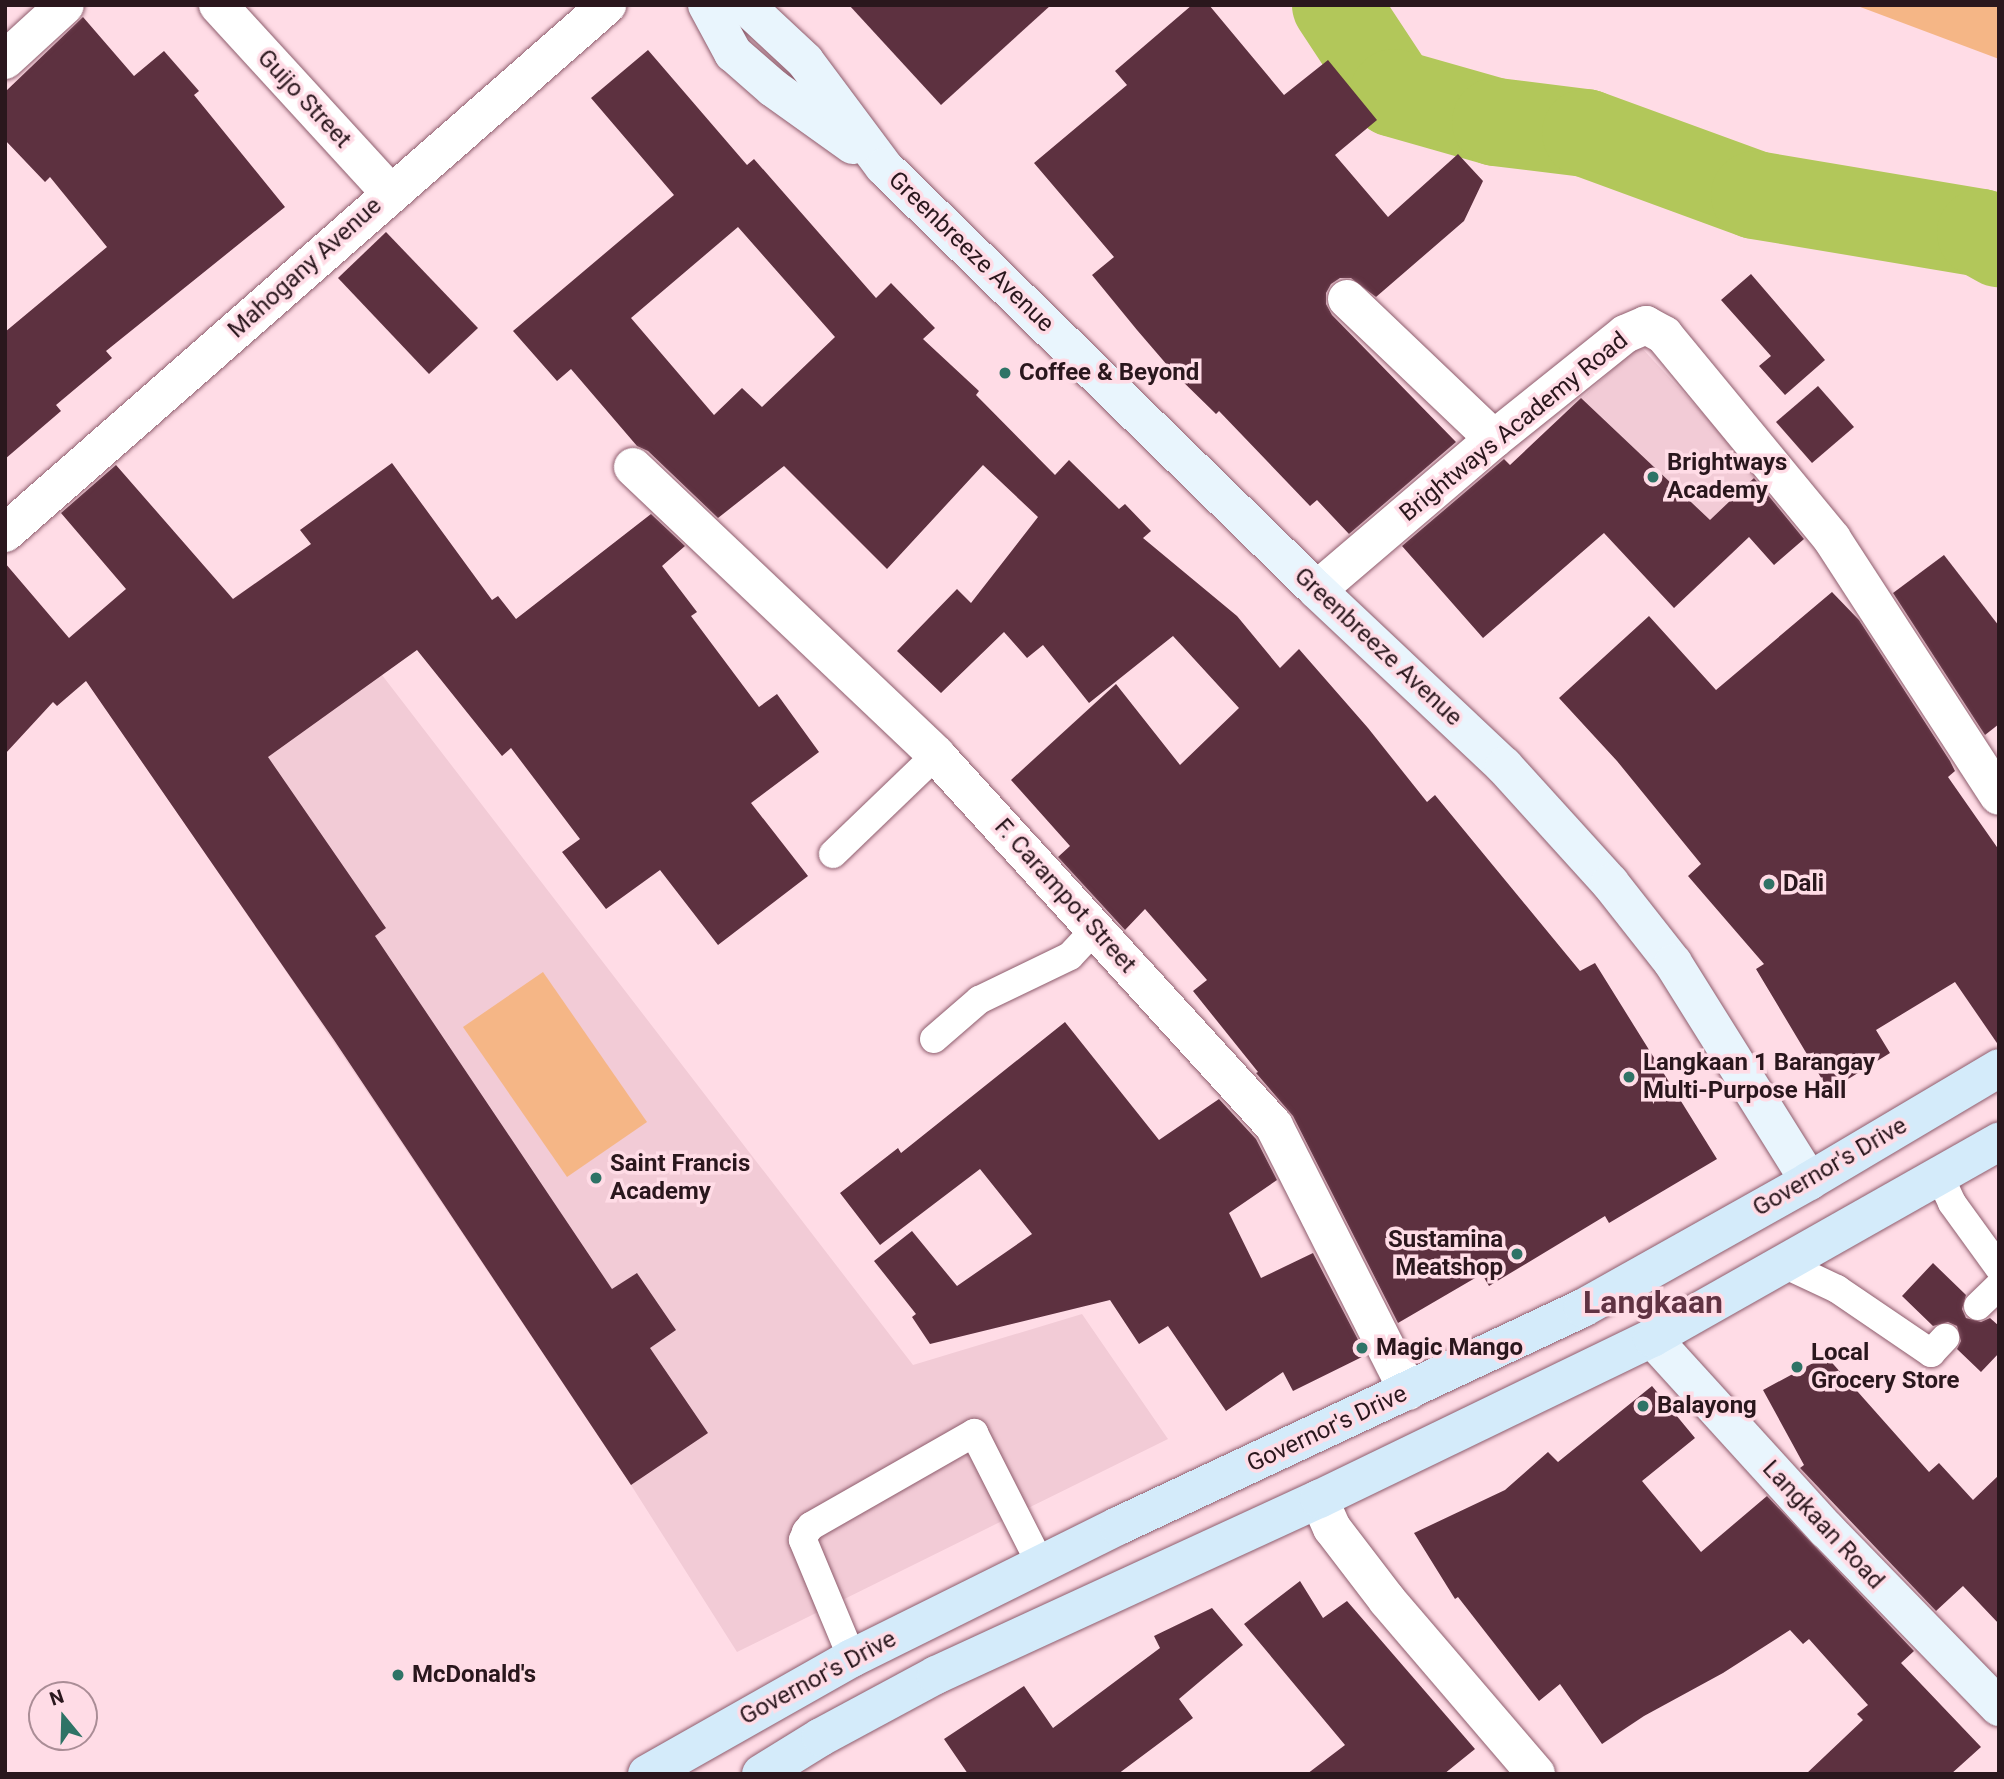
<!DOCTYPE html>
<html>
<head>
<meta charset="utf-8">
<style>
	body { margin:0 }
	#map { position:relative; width:2004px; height:1779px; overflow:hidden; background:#ffdce6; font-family:Roboto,sans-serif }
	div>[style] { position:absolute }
	.built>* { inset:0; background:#f2cbd6 }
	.green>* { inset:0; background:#f5b686 }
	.river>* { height:88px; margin:-44px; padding:0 44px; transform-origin:44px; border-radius:44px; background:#b2c75a }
	.building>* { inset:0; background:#5d3140 }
	.roads { filter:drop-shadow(0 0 2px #8e5d6d) drop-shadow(0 0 2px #8e5d6d) }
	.lane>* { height:28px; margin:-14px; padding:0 14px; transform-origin:14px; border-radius:14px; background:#fff }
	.street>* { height:38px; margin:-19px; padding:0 19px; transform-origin:19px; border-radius:19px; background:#fff }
	.secondary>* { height:38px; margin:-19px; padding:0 19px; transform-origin:19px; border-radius:19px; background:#e9f5fd }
	.primary>* { height:38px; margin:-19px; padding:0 19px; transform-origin:19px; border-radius:19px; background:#d4ebfa }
	.dots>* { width:19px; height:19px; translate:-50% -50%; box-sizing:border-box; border:4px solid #ffdce6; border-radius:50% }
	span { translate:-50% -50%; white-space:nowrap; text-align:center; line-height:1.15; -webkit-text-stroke:7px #ffdce6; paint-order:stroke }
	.street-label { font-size:24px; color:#2a171d }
	.poi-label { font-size:24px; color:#2a171d; font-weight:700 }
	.left { translate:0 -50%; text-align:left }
	.right { translate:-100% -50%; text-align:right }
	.district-label { font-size:32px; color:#603343; font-weight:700 }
	.frame { position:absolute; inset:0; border:7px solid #2a171d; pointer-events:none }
	.north { position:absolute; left:28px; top:1681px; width:70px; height:70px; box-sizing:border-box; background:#ffdce6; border:2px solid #aa8d96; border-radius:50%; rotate:341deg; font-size:19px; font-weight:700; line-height:28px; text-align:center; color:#2a171d }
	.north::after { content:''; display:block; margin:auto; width:24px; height:32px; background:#2f7366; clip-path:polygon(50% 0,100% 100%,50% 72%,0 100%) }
</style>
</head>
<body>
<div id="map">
	<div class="built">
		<div style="clip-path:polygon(1639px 345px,1759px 474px,1710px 520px,1737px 549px,1674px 608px,1526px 450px)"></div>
		<div style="clip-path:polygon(297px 554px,382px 675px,913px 1365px,1082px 1314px,1168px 1439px,737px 1652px,631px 1485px,298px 989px,117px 725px,208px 616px)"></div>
	</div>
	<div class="green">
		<div style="clip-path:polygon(1855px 5px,1999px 5px,1999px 59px)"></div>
		<div style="clip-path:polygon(543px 972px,647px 1122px,567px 1177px,463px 1027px)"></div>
	</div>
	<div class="river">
		<div style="left:1336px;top:5px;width:105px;rotate:56.6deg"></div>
		<div style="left:1394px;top:93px;width:106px;rotate:15.9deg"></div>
		<div style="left:1496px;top:122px;width:91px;rotate:7deg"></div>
		<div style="left:1586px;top:133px;width:180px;rotate:20.1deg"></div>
		<div style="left:1755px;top:195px;width:229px;rotate:9.5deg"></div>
		<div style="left:1981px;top:233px;width:21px;rotate:29deg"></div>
	</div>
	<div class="building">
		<div style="clip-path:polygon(849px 5px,1051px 5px,941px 105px)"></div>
		<div style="clip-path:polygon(1192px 5px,1209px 5px,1284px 95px,1328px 60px,1377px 120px,1335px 155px,1388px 217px,1458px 154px,1483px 181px,1464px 221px,1376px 297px,1351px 278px,1340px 278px,1331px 284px,1326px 293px,1326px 304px,1332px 315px,1456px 442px,1349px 534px,1317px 500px,1310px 506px,1219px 411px,1216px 414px,1174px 373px,1137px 330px,1092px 275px,1114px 257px,1034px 163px,1127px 85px,1115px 71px)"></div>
		<div style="clip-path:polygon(83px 17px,134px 76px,164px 51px,199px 91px,194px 95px,285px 207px,106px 351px,112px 358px,56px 405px,61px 411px,5px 459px,5px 332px,107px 247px,50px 177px,45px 182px,5px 140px,5px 92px)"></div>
		<div style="clip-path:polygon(evenodd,648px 50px,747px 165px,754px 159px,876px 298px,891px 283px,935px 328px,923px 339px,979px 391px,976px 395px,1055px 475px,1069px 460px,1119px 509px,1125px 504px,1151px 531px,1143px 538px,1237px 616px,1280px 668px,1299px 649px,1368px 728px,1427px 802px,1435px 795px,1580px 971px,1595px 963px,1717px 1159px,1609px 1223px,1605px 1216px,1489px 1286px,1482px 1274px,1398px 1323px,1293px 1116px,1256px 1073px,1258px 1072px,1193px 991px,1207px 980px,1145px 909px,1125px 930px,1058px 857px,1070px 846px,1011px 780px,1116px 684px,1180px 765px,1239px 708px,1173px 636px,1089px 703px,1043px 645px,1027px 658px,1004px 632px,941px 693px,897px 651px,957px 589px,971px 603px,1038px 517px,983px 465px,887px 569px,784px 466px,718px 518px,648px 451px,637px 446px,571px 369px,557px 381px,513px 331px,674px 195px,591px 98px,648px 50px,738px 227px,835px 337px,762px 407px,742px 388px,714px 415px,631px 318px,738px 227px)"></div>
		<div style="clip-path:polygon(386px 232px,478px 328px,429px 374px,338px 278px)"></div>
		<div style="clip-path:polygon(1751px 274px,1825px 360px,1785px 395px,1759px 366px,1771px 356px,1721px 300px)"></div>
		<div style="clip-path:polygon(1818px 386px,1854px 427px,1812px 463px,1776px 422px)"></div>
		<div style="clip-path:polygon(1581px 398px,1710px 520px,1754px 478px,1804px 539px,1774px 565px,1749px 537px,1674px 608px,1604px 533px,1483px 638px,1402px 546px,1504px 459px,1510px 465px)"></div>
		<div style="clip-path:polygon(392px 463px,492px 600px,498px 596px,516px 619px,651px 514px,685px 546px,662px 566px,697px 612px,691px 616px,759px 707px,777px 694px,819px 752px,751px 803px,808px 876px,718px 945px,660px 870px,606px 909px,562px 852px,580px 839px,511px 748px,502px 756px,417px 650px,268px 757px,386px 928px,375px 936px,612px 1289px,637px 1273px,676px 1330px,650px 1348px,708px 1433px,631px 1485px,334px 1040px,86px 681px,57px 706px,53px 702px,5px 754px,5px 563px,69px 638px,126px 589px,61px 513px,116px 465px,233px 599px,311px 544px,300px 530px)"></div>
		<div style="clip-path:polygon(1944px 555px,1999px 626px,1999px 724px,1985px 735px,1893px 593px)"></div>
		<div style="clip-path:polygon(1832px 592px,1859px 620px,1950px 761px,1955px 771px,1948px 777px,1999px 850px,1999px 1046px,1955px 982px,1876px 1030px,1890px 1053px,1829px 1091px,1756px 969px,1764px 964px,1688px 876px,1701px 864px,1617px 761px,1559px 698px,1649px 616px,1716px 690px)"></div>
		<div style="clip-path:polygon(1065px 1022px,1159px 1140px,1219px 1099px,1256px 1139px,1277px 1180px,1229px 1213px,1261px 1278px,1313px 1253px,1366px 1355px,1293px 1391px,1283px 1372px,1226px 1411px,1168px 1326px,1139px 1344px,1110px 1300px,930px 1344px,912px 1317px,916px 1314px,874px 1261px,912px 1231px,957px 1286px,1032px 1234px,980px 1169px,880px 1245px,840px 1193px,898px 1148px,901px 1153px)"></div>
		<div style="clip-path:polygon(1933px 1263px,1966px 1295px,1962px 1309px,1966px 1318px,1981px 1322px,1990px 1318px,1999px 1326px,1999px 1353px,1981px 1372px,1957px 1349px,1961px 1341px,1957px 1326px,1948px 1322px,1933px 1326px,1902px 1296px)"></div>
		<div style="clip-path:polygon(1826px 1356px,1929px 1472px,1939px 1463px,1973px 1500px,1999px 1475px,1999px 1624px,1963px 1586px,1936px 1611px,1800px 1468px,1804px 1465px,1763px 1390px)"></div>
		<div style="clip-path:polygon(1652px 1386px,1695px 1438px,1642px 1481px,1701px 1552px,1767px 1496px,1914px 1651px,1901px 1663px,1981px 1747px,1951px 1774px,1806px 1774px,1863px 1720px,1857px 1714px,1868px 1705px,1809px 1639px,1803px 1644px,1790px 1630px,1723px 1673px,1644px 1716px,1602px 1744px,1560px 1684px,1539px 1701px,1458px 1597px,1455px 1599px,1414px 1533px,1505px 1490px,1548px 1452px,1558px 1462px)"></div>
		<div style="clip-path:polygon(1300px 1581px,1323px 1618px,1347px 1601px,1475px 1749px,1444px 1774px,1307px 1774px,1345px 1745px,1244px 1624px)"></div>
		<div style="clip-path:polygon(1212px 1608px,1243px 1645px,1179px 1699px,1193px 1718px,1118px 1774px,968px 1774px,944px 1739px,1024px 1686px,1053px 1728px,1160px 1648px,1154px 1636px)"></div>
	</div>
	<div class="roads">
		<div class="lane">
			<div style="left:833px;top:854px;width:143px;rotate:-43.9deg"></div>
			<div style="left:934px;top:1039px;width:60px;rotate:-40.9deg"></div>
			<div style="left:979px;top:1000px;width:101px;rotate:-25.8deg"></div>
			<div style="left:1070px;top:956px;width:37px;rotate:-47deg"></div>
			<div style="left:1939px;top:1175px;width:31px;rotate:65deg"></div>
			<div style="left:1952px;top:1203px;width:80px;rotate:54.1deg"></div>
			<div style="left:1784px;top:1264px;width:59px;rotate:25.3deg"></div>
			<div style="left:1837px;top:1289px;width:114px;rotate:34.2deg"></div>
			<div style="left:1931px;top:1353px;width:21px;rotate:-47deg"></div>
			<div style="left:1978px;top:1306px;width:29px;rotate:-44deg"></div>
			<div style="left:852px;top:1658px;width:128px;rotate:-112.6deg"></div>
			<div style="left:803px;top:1540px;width:9px;rotate:-69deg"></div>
			<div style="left:806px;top:1532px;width:8px;rotate:-50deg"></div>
			<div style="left:811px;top:1526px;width:188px;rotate:-29.7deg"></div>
			<div style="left:974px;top:1433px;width:148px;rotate:63.1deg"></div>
		</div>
		<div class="street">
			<div style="left:218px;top:5px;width:255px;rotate:47.5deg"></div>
			<div style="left:5px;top:60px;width:81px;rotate:-42.5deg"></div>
			<div style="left:1347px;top:299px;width:203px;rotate:43.6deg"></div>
			<div style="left:633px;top:467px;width:418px;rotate:43.5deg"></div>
			<div style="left:936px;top:755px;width:502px;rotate:47.66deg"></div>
			<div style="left:1274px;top:1126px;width:297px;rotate:63.2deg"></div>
			<div style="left:5px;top:533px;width:801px;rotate:-41.25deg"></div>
			<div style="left:1317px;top:590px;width:233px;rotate:-40.5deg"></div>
			<div style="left:1494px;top:439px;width:168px;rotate:-38.7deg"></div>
			<div style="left:1625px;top:334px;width:23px;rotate:-23deg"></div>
			<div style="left:1646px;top:325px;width:21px;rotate:29deg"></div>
			<div style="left:1664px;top:335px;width:264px;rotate:50.5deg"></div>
			<div style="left:1832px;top:539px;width:306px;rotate:57deg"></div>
			<div style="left:1319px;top:1499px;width:32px;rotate:66deg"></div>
			<div style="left:1332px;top:1528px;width:91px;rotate:52.6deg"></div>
			<div style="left:1387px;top:1600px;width:229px;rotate:49.4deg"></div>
		</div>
		<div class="secondary">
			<div style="left:707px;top:5px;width:55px;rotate:61.6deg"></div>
			<div style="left:733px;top:53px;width:53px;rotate:41.2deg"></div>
			<div style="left:773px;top:88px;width:98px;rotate:35.5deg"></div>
			<div style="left:745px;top:5px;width:82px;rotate:43deg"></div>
			<div style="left:805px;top:61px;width:132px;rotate:53.3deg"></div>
			<div style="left:884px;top:167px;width:605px;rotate:44.33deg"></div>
			<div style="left:1317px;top:590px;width:257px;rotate:43.3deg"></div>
			<div style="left:1504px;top:766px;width:158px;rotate:47.8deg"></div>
			<div style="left:1610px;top:883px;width:102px;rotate:51.8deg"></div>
			<div style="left:1673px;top:963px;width:257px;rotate:58deg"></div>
			<div style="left:1652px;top:1338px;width:260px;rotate:47.7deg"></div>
			<div style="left:1827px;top:1530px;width:247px;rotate:45.8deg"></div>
		</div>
		<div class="primary">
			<div style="left:647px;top:1774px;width:236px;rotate:-29.5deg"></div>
			<div style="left:852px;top:1658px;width:297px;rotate:-26.4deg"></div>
			<div style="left:1118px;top:1526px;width:514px;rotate:-25.12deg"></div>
			<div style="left:1583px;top:1308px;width:259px;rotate:-29.3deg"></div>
			<div style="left:1809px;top:1181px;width:221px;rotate:-30.7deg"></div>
			<div style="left:761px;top:1774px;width:70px;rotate:-31.7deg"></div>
			<div style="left:821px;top:1737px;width:131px;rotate:-28.3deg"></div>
			<div style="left:936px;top:1675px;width:422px;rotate:-24.7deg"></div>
			<div style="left:1319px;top:1499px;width:370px;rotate:-25.8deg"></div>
			<div style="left:1652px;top:1338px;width:399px;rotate:-29.5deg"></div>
		</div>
	</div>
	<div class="dots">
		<div style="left:1005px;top:373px;background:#2f7366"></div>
		<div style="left:1653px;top:477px;background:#2f7366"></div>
		<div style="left:1769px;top:884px;background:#2f7366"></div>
		<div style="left:1629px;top:1077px;background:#2f7366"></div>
		<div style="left:596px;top:1178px;background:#2f7366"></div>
		<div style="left:1517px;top:1254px;background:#2f7366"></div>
		<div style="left:1362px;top:1348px;background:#2f7366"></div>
		<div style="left:1797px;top:1367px;background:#2f7366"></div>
		<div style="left:1643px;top:1406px;background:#2f7366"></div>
		<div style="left:398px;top:1675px;background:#2f7366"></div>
	</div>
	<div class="street-label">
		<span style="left:304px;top:99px;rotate:47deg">Guijo Street</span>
		<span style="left:971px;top:252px;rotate:44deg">Greenbreeze Avenue</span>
		<span style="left:305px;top:268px;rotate:-42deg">Mahogany Avenue</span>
		<span style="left:1514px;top:427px;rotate:-39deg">Brightways Academy Road</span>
		<span style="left:1378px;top:647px;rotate:43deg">Greenbreeze Avenue</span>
		<span style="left:1065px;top:896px;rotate:48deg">F. Carampot Street</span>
		<span style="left:1830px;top:1167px;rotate:-30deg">Governor's Drive</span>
		<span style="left:1327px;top:1429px;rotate:-25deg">Governor's Drive</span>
		<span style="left:1823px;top:1525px;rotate:47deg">Langkaan Road</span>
		<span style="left:818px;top:1678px;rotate:-28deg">Governor's Drive</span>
	</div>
	<div class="poi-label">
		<span class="left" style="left:1019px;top:373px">Coffee &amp; Beyond</span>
		<span class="left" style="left:1667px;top:477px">Brightways<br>Academy</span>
		<span class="left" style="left:1783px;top:884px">Dali</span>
		<span class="left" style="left:1643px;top:1077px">Langkaan 1 Barangay<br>Multi-Purpose Hall</span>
		<span class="left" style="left:610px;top:1178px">Saint Francis<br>Academy</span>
		<span class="right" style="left:1503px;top:1254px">Sustamina<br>Meatshop</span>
		<span class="left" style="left:1376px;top:1348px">Magic Mango</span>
		<span class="left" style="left:1811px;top:1367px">Local<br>Grocery Store</span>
		<span class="left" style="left:1657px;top:1406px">Balayong</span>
		<span class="left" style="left:412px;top:1675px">McDonald's</span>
	</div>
	<div class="district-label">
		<span style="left:1653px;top:1302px">Langkaan</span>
	</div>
	<div class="frame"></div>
	<div class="north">N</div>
</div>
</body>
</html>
